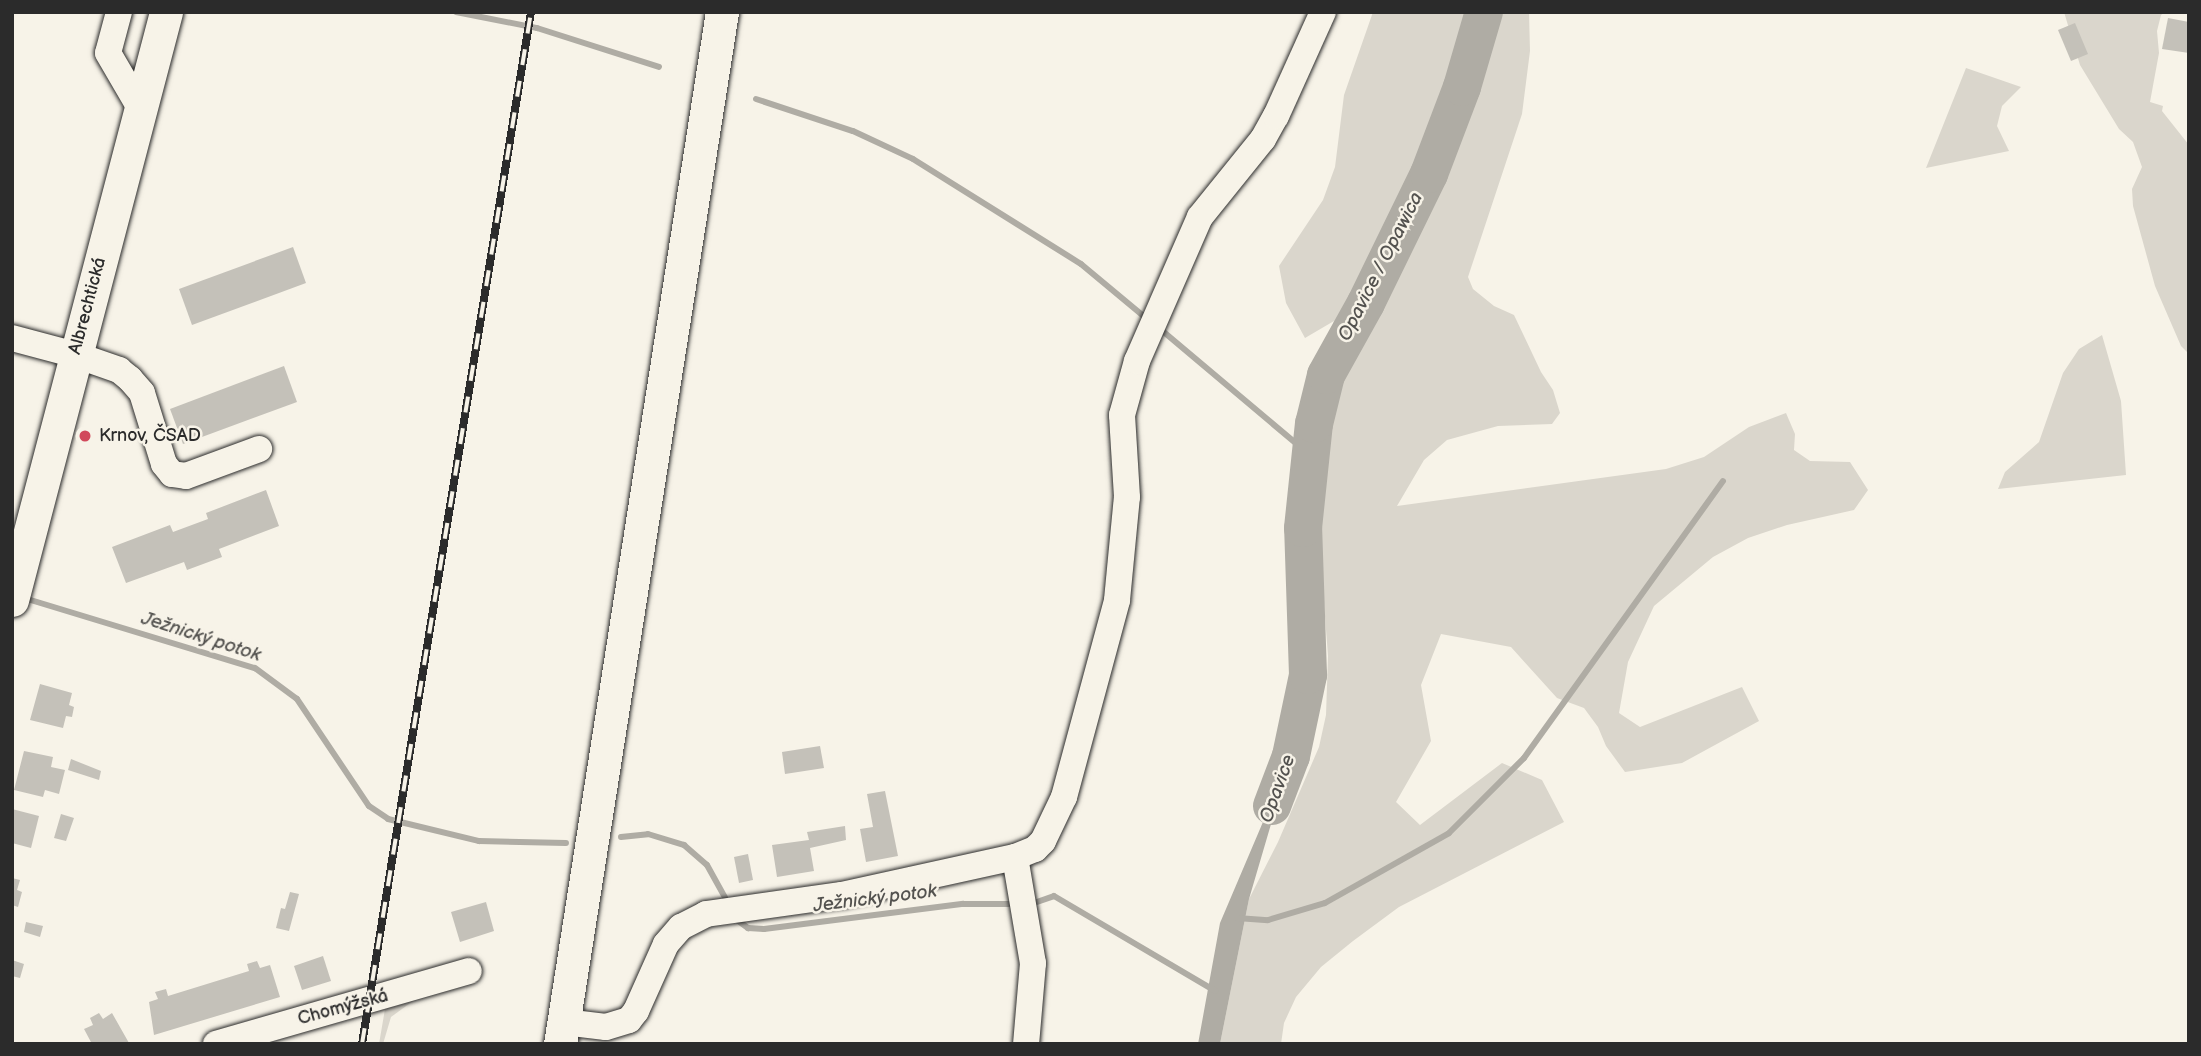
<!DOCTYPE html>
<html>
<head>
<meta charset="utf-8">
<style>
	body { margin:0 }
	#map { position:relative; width:2201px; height:1056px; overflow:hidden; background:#f7f3e8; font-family:"Balsamiq Sans",sans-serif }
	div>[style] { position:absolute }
	.green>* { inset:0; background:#dad6cc }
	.water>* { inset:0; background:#afaca4 }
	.stream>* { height:6px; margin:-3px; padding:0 3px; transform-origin:3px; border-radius:3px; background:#afaca4 }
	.river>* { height:38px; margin:-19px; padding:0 19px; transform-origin:19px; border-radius:19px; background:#afaca4 }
	.building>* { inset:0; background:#c4c1b9 }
	.roads { filter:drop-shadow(0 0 2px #2b2b2b) drop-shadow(0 0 2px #2b2b2b) }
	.minor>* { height:26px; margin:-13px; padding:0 13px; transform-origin:13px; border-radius:13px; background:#f7f3e8 }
	.major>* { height:33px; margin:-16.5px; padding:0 16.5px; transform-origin:16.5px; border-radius:16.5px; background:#f7f3e8 }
	.rail>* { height:8px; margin-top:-4px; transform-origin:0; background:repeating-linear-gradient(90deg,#f7f3e8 0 16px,#2b2b2b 0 32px); box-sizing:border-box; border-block:2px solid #2b2b2b }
	.dots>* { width:19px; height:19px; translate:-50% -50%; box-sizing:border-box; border:4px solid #f7f3e8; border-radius:50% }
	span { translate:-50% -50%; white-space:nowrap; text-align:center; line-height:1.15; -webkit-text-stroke:5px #f7f3e8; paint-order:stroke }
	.street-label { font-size:18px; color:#2b2b2b }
	.poi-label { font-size:18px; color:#2b2b2b }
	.left { translate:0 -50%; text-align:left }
	.water-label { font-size:19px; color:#53524f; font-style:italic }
	.frame { position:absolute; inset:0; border:14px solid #2b2b2b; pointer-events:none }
</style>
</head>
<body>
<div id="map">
	<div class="green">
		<div style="clip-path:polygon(1373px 12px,1529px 12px,1530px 51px,1522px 114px,1468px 277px,1473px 289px,1494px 306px,1514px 315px,1541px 372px,1553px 390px,1560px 413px,1552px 424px,1498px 426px,1447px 440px,1424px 460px,1397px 506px,1666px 469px,1704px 457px,1749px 427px,1786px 413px,1795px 434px,1794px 450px,1810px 461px,1850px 462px,1868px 490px,1854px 510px,1787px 525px,1748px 538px,1713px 557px,1654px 606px,1628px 662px,1619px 713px,1640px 727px,1742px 687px,1759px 721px,1682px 763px,1625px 772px,1606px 746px,1598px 727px,1584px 708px,1557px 698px,1511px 647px,1441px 634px,1421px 685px,1431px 741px,1396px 802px,1420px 825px,1502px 763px,1542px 780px,1564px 822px,1399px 907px,1353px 941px,1321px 967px,1296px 997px,1284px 1023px,1281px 1044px,1220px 1044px,1249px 899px,1278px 842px,1319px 747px,1326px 715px,1328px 656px,1320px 550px,1298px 514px,1307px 411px,1334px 321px,1305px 338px,1286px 303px,1279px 266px,1323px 200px,1335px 167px,1344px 95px)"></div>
		<div style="clip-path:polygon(2064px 12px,2165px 12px,2161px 15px,2157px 31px,2159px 53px,2150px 102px,2163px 106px,2162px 111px,2189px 145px,2189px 354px,2181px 346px,2155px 286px,2133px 206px,2132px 189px,2142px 167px,2133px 142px,2119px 129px,2080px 65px)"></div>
		<div style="clip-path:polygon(1966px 68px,2021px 87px,2002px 106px,1997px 126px,2009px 151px,1926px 168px)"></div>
		<div style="clip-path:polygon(2102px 335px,2121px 401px,2126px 475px,1998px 489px,2005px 472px,2039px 442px,2063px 373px,2079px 349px)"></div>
		<div style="clip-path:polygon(413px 1001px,391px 1017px,383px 1044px,379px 1044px,385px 1009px)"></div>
	</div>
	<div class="water">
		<div style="clip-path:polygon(1291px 756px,1249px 899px,1220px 1044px,1198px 1044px,1220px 923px)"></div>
	</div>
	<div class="stream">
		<div style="left:456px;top:12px;width:83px;rotate:11.2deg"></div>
		<div style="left:537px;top:28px;width:128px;rotate:17.7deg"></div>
		<div style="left:756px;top:99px;width:102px;rotate:18.3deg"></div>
		<div style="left:853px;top:131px;width:66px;rotate:25deg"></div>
		<div style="left:913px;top:159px;width:198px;rotate:32deg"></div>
		<div style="left:1081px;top:264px;width:86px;rotate:39.8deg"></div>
		<div style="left:1159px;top:328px;width:200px;rotate:40.1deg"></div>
		<div style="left:24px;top:598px;width:241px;rotate:16.9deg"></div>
		<div style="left:255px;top:668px;width:52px;rotate:36.4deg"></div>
		<div style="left:297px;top:699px;width:129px;rotate:56.1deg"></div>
		<div style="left:369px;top:806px;width:23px;rotate:34deg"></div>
		<div style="left:388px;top:819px;width:94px;rotate:13.6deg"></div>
		<div style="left:479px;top:841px;width:87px;rotate:1.3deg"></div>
		<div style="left:621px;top:837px;width:27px;rotate:-6deg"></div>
		<div style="left:648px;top:834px;width:38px;rotate:17deg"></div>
		<div style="left:684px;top:845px;width:30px;rotate:41deg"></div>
		<div style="left:707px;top:865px;width:37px;rotate:61deg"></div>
		<div style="left:1034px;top:903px;width:21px;rotate:-19deg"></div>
		<div style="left:1054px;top:896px;width:187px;rotate:30.5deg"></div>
		<div style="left:1237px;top:918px;width:31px;rotate:4deg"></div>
		<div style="left:1268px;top:920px;width:59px;rotate:-16.6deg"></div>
		<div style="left:1325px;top:903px;width:142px;rotate:-29.4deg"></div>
		<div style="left:1449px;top:833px;width:106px;rotate:-45deg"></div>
		<div style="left:1524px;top:758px;width:341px;rotate:-54.3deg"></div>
		<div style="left:737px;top:920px;width:14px;rotate:36deg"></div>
		<div style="left:748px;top:928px;width:16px;rotate:4deg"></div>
		<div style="left:764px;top:929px;width:201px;rotate:-7.2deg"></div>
		<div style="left:963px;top:904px;width:55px"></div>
	</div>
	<div class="river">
		<div style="left:1272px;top:806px;width:53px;rotate:-69.2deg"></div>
		<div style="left:1291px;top:756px;width:83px;rotate:-78.1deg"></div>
		<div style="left:1308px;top:675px;width:147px;rotate:-91.9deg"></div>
		<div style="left:1303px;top:528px;width:105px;rotate:-84deg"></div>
		<div style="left:1314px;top:424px;width:50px;rotate:-76.2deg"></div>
		<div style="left:1326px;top:375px;width:82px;rotate:-60.9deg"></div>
		<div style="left:1366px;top:303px;width:144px;rotate:-64deg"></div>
		<div style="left:1429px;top:174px;width:93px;rotate:-69.2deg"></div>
		<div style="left:1462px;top:87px;width:78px;rotate:-73.7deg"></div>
	</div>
	<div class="building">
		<div style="clip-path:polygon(2168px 18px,2189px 22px,2189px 53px,2162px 49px)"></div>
		<div style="clip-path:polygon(2075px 23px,2088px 54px,2071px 61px,2058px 30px)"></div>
		<div style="clip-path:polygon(293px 247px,306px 283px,192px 325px,179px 289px)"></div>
		<div style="clip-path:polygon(284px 366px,297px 402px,183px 444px,170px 409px)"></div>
		<div style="clip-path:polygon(266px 490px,279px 526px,219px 549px,222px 557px,187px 570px,184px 562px,126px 583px,112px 547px,170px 525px,173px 532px,208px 519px,206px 513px)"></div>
		<div style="clip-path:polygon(40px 684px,72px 693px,69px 705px,74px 707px,72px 717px,66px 716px,63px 728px,30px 720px)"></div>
		<div style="clip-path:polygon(820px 746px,824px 768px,785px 774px,782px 752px)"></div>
		<div style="clip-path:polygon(24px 751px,53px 757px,51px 767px,65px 770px,59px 794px,45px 790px,43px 797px,14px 790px)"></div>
		<div style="clip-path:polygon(71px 759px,101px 771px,99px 780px,68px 770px)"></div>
		<div style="clip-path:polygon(885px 791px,898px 856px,866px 862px,860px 829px,873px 827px,867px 794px)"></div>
		<div style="clip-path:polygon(12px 809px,39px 816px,31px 848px,12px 843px)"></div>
		<div style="clip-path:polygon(61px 814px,74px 818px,66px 841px,54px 838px)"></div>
		<div style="clip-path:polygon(845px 826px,846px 840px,810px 848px,814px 871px,777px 877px,772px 845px,809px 840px,807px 832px)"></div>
		<div style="clip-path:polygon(748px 854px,753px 880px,739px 883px,734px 857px)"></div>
		<div style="clip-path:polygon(12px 878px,20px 880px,17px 890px,22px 892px,18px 907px,12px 905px)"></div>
		<div style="clip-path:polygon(290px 892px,299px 894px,289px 931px,276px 928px,281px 908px,285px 909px)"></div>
		<div style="clip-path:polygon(486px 902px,494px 931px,460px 942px,451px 912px)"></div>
		<div style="clip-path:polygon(26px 922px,43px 926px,40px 937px,24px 932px)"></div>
		<div style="clip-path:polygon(323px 956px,331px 981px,302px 990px,294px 966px)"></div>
		<div style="clip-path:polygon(12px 960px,24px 964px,20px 978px,12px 976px)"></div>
		<div style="clip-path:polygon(257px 961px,260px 968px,270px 965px,280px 997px,154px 1035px,149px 1002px,158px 999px,155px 992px,166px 989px,168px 996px,249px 971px,247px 964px)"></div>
		<div style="clip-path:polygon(99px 1013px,103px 1019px,112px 1013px,129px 1043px,92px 1044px,84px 1029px,93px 1025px,90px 1018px)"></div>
	</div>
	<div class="roads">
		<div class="minor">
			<div style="left:119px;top:12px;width:42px;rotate:105deg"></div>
			<div style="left:108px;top:53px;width:64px;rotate:59.8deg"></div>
			<div style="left:12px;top:338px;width:66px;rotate:14.9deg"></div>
			<div style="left:76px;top:355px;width:46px;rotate:19.2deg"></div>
			<div style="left:119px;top:370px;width:14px;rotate:39deg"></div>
			<div style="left:130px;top:379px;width:18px;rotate:49deg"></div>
			<div style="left:142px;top:393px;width:74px;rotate:72.8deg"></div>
			<div style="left:164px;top:464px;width:13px;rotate:51deg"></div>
			<div style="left:172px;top:474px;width:14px;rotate:8deg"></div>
			<div style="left:186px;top:476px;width:78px;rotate:-20.3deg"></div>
			<div style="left:1015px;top:857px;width:108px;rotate:80.4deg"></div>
			<div style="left:1033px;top:963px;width:81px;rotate:94.9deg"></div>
			<div style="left:564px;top:1022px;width:42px;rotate:6.8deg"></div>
			<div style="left:606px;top:1027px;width:24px;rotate:-17deg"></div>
			<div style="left:629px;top:1020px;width:11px;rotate:-52deg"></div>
			<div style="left:636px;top:1011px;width:73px;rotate:-65.9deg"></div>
			<div style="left:666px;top:944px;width:23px;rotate:-49deg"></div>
			<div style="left:681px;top:927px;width:28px;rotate:-27deg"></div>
			<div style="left:706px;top:914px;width:137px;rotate:-8deg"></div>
			<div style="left:842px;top:895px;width:177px;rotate:-12.4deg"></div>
			<div style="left:1015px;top:857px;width:22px;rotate:-22deg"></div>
			<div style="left:1035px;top:849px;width:11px;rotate:-45deg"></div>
			<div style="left:1043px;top:841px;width:49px;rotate:-64.5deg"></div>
			<div style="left:1064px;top:797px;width:204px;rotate:-74.9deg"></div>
			<div style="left:1117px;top:600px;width:103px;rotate:-84.5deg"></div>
			<div style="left:1127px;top:497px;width:82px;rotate:-93.5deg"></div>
			<div style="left:1122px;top:415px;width:56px;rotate:-74.5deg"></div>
			<div style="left:1137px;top:361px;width:157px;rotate:-66.4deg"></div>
			<div style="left:1200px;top:217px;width:100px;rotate:-51.1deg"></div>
			<div style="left:1263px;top:139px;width:26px;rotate:-61deg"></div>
			<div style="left:1276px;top:116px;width:114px;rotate:-65.7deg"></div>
			<div style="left:216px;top:1044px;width:263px;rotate:-16.1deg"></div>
		</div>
		<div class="major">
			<div style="left:12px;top:600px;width:608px;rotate:-75.32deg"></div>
			<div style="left:560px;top:1044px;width:1045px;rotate:-81.08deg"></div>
		</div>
	</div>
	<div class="rail">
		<div style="left:362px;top:1044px;width:1046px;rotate:-80.7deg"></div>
	</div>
	<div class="dots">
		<div style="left:85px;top:436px;background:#d1495b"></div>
	</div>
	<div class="street-label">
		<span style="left:88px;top:306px;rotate:-75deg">Albrechtická</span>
		<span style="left:343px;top:1008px;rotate:-15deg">Chomýžská</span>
	</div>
	<div class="poi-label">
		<span class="left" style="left:99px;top:436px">Krnov, ČSAD</span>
	</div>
	<div class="water-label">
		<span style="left:1381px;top:267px;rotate:-63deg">Opavice / Opawica</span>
		<span style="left:201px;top:637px;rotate:18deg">Ježnický potok</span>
		<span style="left:1278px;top:789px;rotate:-70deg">Opavice</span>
		<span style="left:875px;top:899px;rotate:-7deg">Ježnický potok</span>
	</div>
	<div class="frame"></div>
</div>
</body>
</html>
